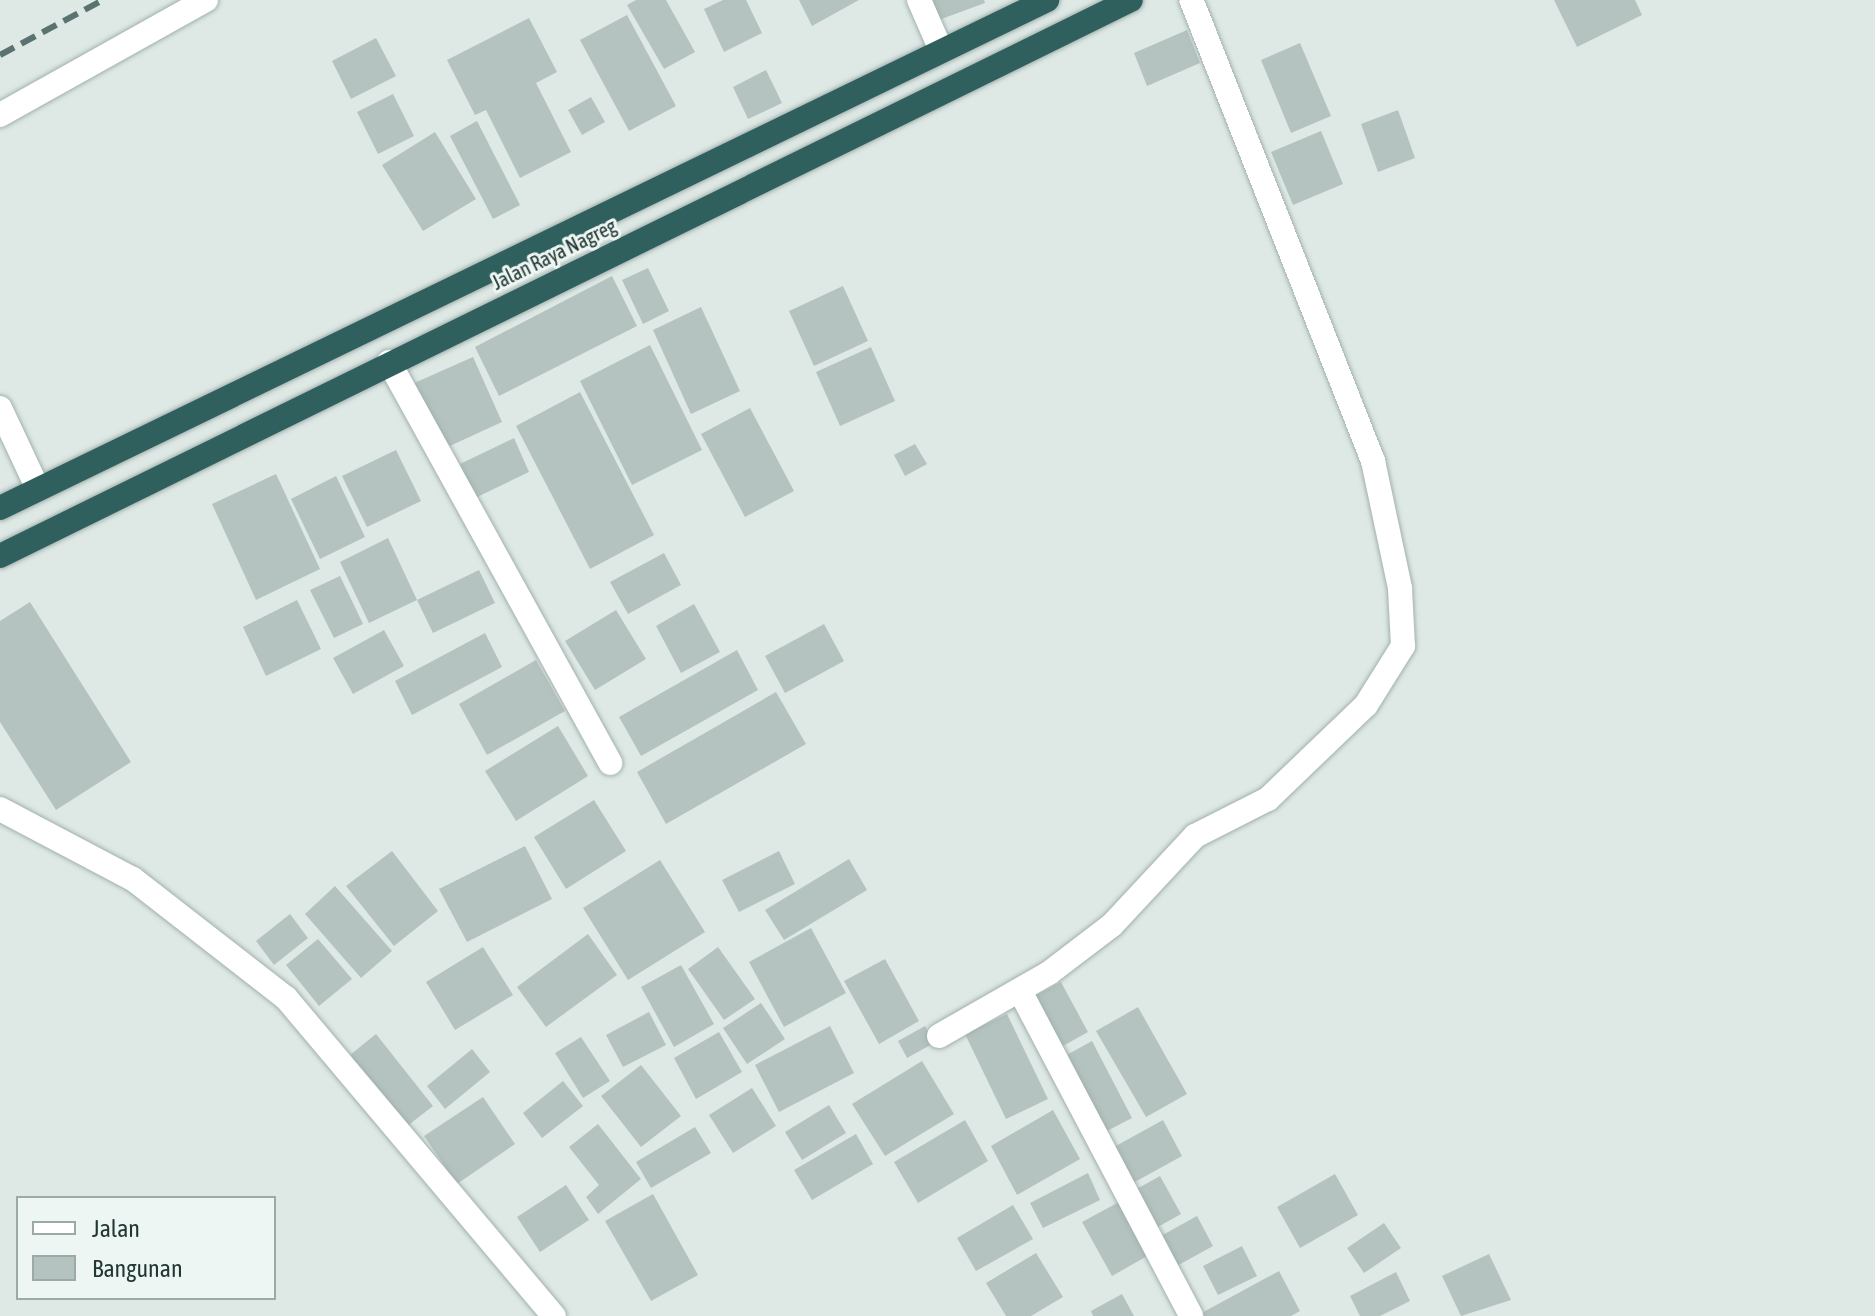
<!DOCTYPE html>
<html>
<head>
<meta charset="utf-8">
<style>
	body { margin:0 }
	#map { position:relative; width:1875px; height:1316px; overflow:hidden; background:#dee9e6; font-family:"Asap Condensed",sans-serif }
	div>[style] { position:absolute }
	.building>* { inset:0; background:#b4c3bf }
	.roads { filter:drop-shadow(0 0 2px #a2b0ad) drop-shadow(0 0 2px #a2b0ad) }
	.street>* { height:24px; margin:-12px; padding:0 12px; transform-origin:12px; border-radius:12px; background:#fff }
	.highway>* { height:24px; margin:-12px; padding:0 12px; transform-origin:12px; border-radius:12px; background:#30605d }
	.rail>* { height:6px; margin-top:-3px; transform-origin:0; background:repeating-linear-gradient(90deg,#5b7370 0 16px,transparent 0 24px) }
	span { translate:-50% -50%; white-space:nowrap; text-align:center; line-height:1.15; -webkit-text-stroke:6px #eef6f3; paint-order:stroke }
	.street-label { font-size:20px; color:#213734 }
	.legend { position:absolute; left:16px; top:1196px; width:260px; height:104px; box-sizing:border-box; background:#eef6f3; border:2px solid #9caaa7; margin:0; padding:10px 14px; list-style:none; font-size:24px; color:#213734 }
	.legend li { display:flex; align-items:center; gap:16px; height:40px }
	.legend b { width:40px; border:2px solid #9caaa7 }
</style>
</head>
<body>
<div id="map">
	<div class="building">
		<div style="clip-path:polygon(636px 0,666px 0,695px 52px,664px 69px,627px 5px)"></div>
		<div style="clip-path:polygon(723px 0,746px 0,762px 33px,724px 52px,704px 9px)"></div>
		<div style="clip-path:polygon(799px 0,859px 0,812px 26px)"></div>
		<div style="clip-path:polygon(928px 0,984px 0,985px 3px,936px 21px)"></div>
		<div style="clip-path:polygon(1554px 0,1635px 0,1642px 15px,1577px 47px)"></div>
		<div style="clip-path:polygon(627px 15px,676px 106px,629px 131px,580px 40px)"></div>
		<div style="clip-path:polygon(529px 18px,557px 72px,536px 83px,571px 152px,520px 178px,486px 110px,475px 115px,447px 60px)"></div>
		<div style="clip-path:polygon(1187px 30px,1200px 63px,1147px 86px,1134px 53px)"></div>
		<div style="clip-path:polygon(376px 38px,396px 76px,351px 99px,332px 61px)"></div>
		<div style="clip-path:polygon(1300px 43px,1331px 116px,1291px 133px,1261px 60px)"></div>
		<div style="clip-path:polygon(766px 70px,782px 103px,748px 119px,733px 87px)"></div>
		<div style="clip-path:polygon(393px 94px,414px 136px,378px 154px,357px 112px)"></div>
		<div style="clip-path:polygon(591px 97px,605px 122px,582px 135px,568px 110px)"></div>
		<div style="clip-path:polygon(1398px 110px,1415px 158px,1378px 172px,1361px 124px)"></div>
		<div style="clip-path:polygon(477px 121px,520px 205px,493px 219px,450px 136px)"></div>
		<div style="clip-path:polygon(1321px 131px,1343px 184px,1293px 205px,1271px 152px)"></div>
		<div style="clip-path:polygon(435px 132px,476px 199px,423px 231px,382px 165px)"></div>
		<div style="clip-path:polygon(648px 268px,669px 311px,643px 324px,622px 280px)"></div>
		<div style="clip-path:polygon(612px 276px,637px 326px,499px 396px,475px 347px)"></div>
		<div style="clip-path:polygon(843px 286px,868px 341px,814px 366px,789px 311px)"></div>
		<div style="clip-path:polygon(701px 307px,740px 391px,691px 414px,653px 330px)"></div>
		<div style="clip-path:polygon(650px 345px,702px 450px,632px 485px,580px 381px)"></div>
		<div style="clip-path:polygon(871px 347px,895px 401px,840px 426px,816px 372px)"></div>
		<div style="clip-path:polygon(473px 357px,502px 422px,441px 450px,412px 384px)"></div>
		<div style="clip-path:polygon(580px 392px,654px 535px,590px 569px,516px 426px)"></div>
		<div style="clip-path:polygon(750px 408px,794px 491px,745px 517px,701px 434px)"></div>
		<div style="clip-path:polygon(514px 438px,529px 472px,475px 498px,460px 464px)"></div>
		<div style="clip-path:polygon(915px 444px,927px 464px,905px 476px,894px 455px)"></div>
		<div style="clip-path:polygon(396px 450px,421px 501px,367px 527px,342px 476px)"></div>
		<div style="clip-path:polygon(276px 474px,320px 569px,256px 600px,212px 504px)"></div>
		<div style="clip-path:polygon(336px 476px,365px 537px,320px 559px,291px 499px)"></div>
		<div style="clip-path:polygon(388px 538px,417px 600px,369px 623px,340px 562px)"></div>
		<div style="clip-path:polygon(664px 553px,681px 585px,628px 614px,610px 582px)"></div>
		<div style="clip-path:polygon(479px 570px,495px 603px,433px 633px,417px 600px)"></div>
		<div style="clip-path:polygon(340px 576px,363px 624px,334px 638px,310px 590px)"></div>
		<div style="clip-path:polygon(297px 600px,321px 649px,266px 676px,243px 627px)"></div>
		<div style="clip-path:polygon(30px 602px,131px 762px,56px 810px,0 722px,0 621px)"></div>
		<div style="clip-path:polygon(694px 604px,720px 652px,681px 673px,656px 626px)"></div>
		<div style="clip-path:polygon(616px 610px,646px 659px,595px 690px,565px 641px)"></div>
		<div style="clip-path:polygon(824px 624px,844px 661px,785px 693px,765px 656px)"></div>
		<div style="clip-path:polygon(384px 630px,404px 666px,353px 694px,333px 658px)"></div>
		<div style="clip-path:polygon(485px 633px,502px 667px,412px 715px,395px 681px)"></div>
		<div style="clip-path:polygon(737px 650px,758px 690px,641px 756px,619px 717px)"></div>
		<div style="clip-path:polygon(536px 660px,565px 711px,487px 755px,459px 704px)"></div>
		<div style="clip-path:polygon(776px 692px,806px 744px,666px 824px,637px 772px)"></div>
		<div style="clip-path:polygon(558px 726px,588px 776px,516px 821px,485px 771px)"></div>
		<div style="clip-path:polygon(594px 800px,626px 851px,566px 889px,534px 837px)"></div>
		<div style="clip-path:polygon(525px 846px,552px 899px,467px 942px,439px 889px)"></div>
		<div style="clip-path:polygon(392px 851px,438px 911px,394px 946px,346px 886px)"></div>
		<div style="clip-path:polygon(779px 851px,795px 884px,739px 912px,722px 880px)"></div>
		<div style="clip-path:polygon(849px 859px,867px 890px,784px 940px,765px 910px)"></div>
		<div style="clip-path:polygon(660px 860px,705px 932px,628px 980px,583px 908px)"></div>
		<div style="clip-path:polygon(335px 886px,392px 951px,361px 978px,305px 914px)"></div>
		<div style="clip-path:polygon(290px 914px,308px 938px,274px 965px,256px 941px)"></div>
		<div style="clip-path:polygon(811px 928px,846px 993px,784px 1027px,749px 962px)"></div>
		<div style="clip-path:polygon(588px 934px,617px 975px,546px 1027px,517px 987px)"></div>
		<div style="clip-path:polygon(318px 939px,352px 979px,319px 1006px,286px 965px)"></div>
		<div style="clip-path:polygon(483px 947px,513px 995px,455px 1030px,426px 982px)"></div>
		<div style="clip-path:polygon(718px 947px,755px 999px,724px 1020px,688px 969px)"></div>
		<div style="clip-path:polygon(885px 959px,919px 1021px,879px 1044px,844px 981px)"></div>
		<div style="clip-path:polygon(681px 965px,714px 1024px,674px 1047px,641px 987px)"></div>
		<div style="clip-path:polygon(1061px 982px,1088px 1032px,1063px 1046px,1035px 996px)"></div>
		<div style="clip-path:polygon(761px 1003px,785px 1039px,747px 1064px,723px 1028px)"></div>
		<div style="clip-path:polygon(1138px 1007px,1187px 1094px,1146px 1117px,1096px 1031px)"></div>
		<div style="clip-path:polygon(649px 1012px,666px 1045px,623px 1067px,606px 1035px)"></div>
		<div style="clip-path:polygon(1007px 1014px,1048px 1099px,1006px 1119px,965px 1034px)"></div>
		<div style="clip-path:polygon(830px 1026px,854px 1073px,779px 1112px,755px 1065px)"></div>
		<div style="clip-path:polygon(925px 1026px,934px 1043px,907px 1058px,898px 1041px)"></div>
		<div style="clip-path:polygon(719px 1032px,742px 1072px,696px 1099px,674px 1058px)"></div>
		<div style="clip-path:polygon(376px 1034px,433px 1106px,406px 1127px,350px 1055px)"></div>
		<div style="clip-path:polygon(581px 1037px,610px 1081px,583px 1098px,555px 1053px)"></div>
		<div style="clip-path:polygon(1092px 1041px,1132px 1118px,1103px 1133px,1063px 1057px)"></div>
		<div style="clip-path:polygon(472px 1049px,490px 1072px,445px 1109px,427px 1086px)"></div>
		<div style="clip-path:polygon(922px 1061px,954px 1114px,885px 1156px,852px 1104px)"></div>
		<div style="clip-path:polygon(641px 1065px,681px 1116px,641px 1147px,601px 1096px)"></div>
		<div style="clip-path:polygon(563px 1081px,583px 1106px,542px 1138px,523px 1113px)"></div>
		<div style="clip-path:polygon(752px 1088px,776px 1126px,733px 1153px,709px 1115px)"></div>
		<div style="clip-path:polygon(483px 1097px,515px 1144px,457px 1184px,424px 1136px)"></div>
		<div style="clip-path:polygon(829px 1105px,846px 1133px,802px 1160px,785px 1132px)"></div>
		<div style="clip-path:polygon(1053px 1110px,1080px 1159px,1017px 1195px,991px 1146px)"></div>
		<div style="clip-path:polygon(965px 1120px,988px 1161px,918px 1203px,894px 1162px)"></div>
		<div style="clip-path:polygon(1163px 1120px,1182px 1156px,1133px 1183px,1114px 1147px)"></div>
		<div style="clip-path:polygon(598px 1124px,641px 1179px,598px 1214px,586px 1197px,599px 1185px,569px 1147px)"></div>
		<div style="clip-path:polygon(695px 1127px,711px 1153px,651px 1188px,636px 1162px)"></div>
		<div style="clip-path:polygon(856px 1134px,873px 1164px,812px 1200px,794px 1170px)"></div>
		<div style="clip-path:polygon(1088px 1173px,1100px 1200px,1043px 1228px,1030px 1203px)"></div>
		<div style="clip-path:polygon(1335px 1174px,1358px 1215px,1300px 1248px,1277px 1207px)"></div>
		<div style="clip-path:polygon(1160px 1176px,1181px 1214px,1156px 1228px,1135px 1190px)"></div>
		<div style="clip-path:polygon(566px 1185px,589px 1220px,540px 1252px,517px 1217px)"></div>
		<div style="clip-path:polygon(653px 1194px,698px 1275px,651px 1301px,605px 1221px)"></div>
		<div style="clip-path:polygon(1119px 1202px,1149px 1255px,1112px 1276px,1082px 1222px)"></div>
		<div style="clip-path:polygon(1013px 1205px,1033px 1239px,976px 1271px,957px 1238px)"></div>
		<div style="clip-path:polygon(1197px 1216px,1213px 1246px,1175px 1267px,1159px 1237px)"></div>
		<div style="clip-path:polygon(1384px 1223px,1401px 1248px,1364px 1273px,1347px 1248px)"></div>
		<div style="clip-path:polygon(1242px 1246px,1257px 1276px,1218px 1295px,1203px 1266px)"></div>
		<div style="clip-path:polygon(1036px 1253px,1063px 1297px,1031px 1316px,1006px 1316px,986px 1283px)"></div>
		<div style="clip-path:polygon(1489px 1254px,1511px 1300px,1461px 1316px,1442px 1276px)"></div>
		<div style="clip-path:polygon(1279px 1271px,1300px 1311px,1291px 1316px,1196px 1316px)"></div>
		<div style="clip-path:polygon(1396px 1272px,1410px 1301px,1380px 1316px,1360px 1316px,1350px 1296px)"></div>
		<div style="clip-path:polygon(1122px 1294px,1134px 1316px,1093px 1316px,1091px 1311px)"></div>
	</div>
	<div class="roads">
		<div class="street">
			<div style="left:919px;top:0;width:55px;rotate:66.3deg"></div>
			<div style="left:0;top:115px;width:236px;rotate:-29.2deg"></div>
			<div style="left:389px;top:362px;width:458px;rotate:61.1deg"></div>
			<div style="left:0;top:408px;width:89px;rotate:64.9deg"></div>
			<div style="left:0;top:809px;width:150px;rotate:27.8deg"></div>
			<div style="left:133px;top:879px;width:194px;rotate:37.9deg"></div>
			<div style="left:286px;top:998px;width:416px;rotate:49.9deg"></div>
			<div style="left:1020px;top:991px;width:367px;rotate:62.2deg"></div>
			<div style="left:939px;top:1036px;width:127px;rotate:-29.8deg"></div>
			<div style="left:1049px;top:973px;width:79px;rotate:-37.3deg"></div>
			<div style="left:1112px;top:925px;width:122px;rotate:-47deg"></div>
			<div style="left:1195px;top:836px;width:82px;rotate:-26.9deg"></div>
			<div style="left:1268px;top:799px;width:136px;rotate:-43.8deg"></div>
			<div style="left:1366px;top:705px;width:70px;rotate:-57.9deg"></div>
			<div style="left:1403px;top:646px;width:58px;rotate:-93deg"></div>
			<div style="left:1400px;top:588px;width:130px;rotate:-102deg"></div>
			<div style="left:1373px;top:461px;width:496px;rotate:-111.5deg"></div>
		</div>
		<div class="highway">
			<div style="left:0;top:508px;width:1164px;rotate:-25.88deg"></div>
			<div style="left:0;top:556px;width:1260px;rotate:-26.18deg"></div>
		</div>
	</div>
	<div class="rail">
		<div style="left:0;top:55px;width:117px;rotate:-28.1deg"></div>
	</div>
	<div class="street-label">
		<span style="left:554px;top:254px;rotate:-26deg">Jalan Raya Nagreg</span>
	</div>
	<ul class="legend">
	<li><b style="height:10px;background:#fff"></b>Jalan</li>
	<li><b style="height:22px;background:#b4c3bf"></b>Bangunan</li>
	</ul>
</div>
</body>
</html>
